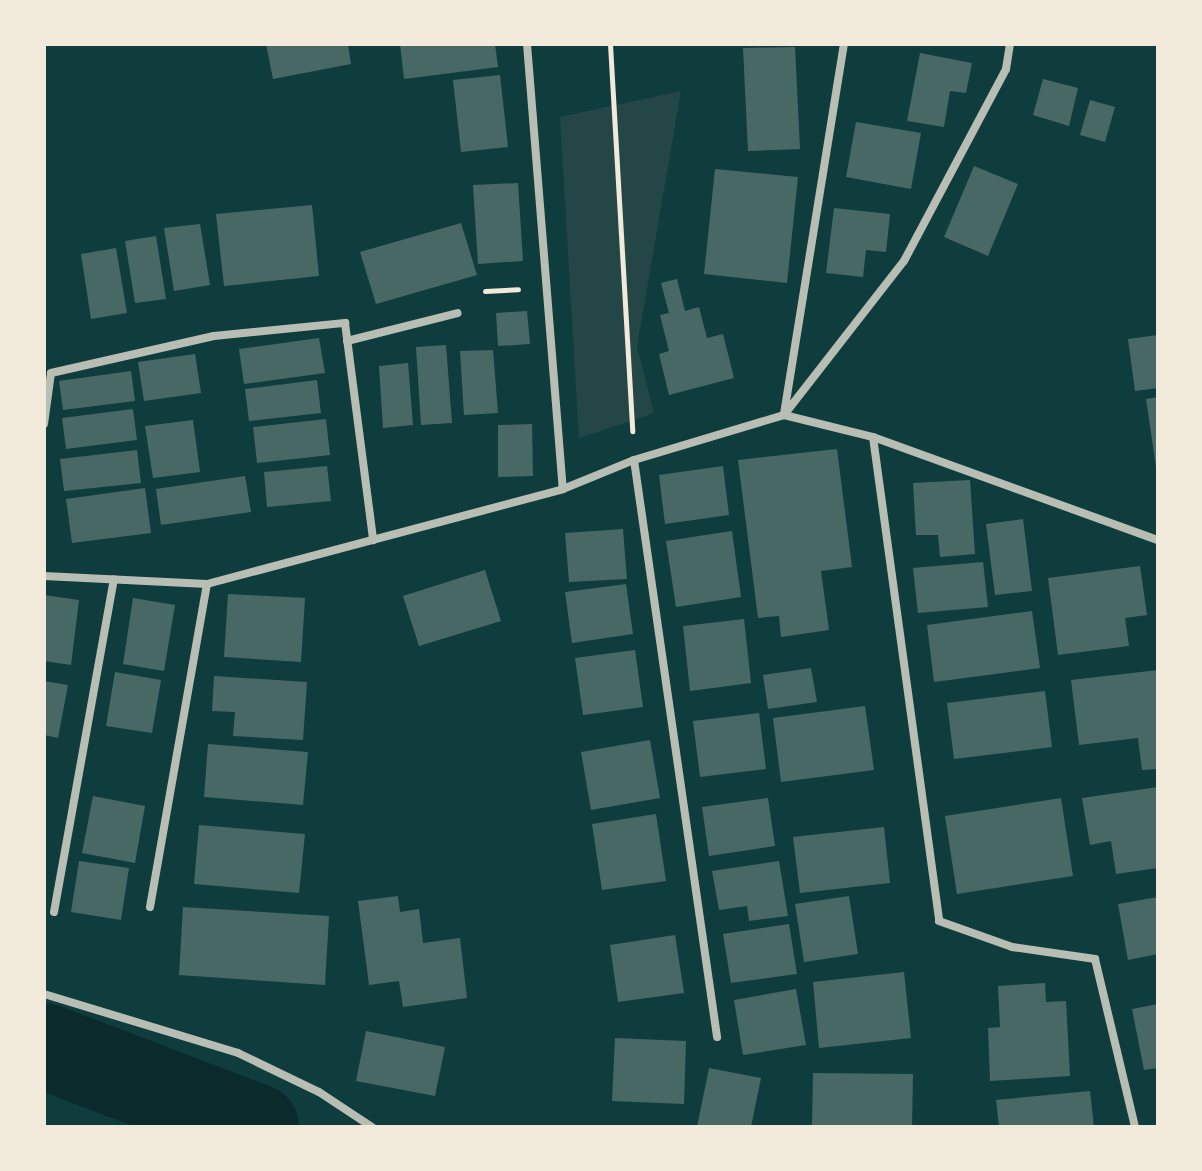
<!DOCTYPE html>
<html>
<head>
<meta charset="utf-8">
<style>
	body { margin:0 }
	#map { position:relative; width:1202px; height:1171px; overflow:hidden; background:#0f3d3e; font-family:"Space Grotesk",sans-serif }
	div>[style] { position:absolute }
	.green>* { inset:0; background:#244646 }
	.river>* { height:86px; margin:-43px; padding:0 43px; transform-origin:43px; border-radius:43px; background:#0a2a2b }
	.building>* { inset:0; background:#486865 }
	.path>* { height:5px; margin:-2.5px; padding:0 2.5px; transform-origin:2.5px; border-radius:2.5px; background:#f1e9da }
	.minor>* { height:8px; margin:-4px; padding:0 4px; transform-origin:4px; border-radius:4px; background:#b8beb3 }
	span { translate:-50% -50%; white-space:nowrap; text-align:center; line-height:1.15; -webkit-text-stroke:6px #f1e9da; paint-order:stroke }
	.frame { position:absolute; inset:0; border:46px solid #f1e9da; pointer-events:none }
</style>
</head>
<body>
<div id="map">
	<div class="green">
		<div style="clip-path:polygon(681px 91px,637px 346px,654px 413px,579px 438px,560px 117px)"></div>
	</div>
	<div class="river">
		<div style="left:44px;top:1046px;width:227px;rotate:20.9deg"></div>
	</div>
	<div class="building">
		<div style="clip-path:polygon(266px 44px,348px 44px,351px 64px,273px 79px)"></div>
		<div style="clip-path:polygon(400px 44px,495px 44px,498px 67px,404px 79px)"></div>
		<div style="clip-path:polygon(795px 47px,800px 149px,748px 151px,743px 48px)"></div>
		<div style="clip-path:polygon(920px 53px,972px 63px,966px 93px,950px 91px,944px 127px,907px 121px)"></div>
		<div style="clip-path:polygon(500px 75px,508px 147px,461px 152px,453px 80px)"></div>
		<div style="clip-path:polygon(1043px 79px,1078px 88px,1069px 126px,1033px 115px)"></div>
		<div style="clip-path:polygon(1090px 100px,1115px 107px,1105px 142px,1080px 135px)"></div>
		<div style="clip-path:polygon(856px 122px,921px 133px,911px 189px,846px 177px)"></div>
		<div style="clip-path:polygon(974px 166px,1018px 184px,988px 256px,944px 237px)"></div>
		<div style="clip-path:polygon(715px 169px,798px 177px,787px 283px,704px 274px)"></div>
		<div style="clip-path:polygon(518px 183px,523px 261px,478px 264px,473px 185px)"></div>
		<div style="clip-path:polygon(312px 205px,319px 276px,224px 286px,216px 214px)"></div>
		<div style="clip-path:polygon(834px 208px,890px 214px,886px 252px,866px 250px,863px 277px,826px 273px)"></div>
		<div style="clip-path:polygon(461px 223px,477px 275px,376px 304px,360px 252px)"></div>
		<div style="clip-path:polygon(200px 224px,210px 285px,174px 291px,164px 228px)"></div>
		<div style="clip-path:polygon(156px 236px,166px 299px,135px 303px,125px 241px)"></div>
		<div style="clip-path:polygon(116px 248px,127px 313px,91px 319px,81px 254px)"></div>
		<div style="clip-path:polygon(677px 279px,685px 311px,699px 307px,707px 338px,723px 334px,734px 378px,669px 395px,659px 354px,669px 351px,660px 315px,669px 313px,661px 283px)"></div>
		<div style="clip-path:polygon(527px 311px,530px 344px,498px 346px,496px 313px)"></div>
		<div style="clip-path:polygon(1158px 335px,1158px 388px,1135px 391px,1128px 339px)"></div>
		<div style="clip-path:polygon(319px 338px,325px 373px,244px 384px,239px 349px)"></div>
		<div style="clip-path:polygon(446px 345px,452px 423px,421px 425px,416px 347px)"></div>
		<div style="clip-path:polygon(493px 350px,498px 413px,464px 415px,460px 351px)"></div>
		<div style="clip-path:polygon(195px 354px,201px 393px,144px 401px,138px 362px)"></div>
		<div style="clip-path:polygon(408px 363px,413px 425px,383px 428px,379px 366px)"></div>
		<div style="clip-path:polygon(131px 371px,135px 401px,63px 410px,59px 381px)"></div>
		<div style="clip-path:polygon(317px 380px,321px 413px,249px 421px,245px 389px)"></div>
		<div style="clip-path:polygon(1158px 397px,1158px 467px,1156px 467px,1146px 399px)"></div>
		<div style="clip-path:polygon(133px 409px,137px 440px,66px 449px,62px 418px)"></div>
		<div style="clip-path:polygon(326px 419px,330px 455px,257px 463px,253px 427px)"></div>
		<div style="clip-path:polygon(193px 420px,200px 472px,153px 478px,145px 426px)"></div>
		<div style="clip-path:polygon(532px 424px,533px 476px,498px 477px,498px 425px)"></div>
		<div style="clip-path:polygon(837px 449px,852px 567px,821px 571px,829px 630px,781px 637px,779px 616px,758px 618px,738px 460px)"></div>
		<div style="clip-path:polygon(137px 450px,141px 483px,64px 491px,60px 459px)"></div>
		<div style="clip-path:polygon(327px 466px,331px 501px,267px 507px,264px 472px)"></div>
		<div style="clip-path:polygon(723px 466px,729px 515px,665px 524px,659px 475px)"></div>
		<div style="clip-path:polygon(245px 476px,251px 512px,161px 525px,156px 489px)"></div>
		<div style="clip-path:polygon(970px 480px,975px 554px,940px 557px,938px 535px,916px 535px,913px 483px)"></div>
		<div style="clip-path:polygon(145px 488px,151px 533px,72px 543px,66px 499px)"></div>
		<div style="clip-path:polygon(1023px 519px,1032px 591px,995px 595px,986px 524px)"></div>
		<div style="clip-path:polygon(623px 529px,627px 579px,569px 582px,565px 533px)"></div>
		<div style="clip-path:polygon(732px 531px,741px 597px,676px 607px,666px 541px)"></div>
		<div style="clip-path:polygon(983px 562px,988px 607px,918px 613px,913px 568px)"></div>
		<div style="clip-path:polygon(1140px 566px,1147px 615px,1125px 618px,1129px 646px,1058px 655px,1048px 578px)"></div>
		<div style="clip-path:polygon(485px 570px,501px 621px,419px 646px,403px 596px)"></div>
		<div style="clip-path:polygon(626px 584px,633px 634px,572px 643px,565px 592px)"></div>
		<div style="clip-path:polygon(228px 594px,305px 598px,301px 662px,224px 657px)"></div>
		<div style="clip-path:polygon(44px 595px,79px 600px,71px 665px,44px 661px)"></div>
		<div style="clip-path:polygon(133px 598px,175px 605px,164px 671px,123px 664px)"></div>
		<div style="clip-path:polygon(1032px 611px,1040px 668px,934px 682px,927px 625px)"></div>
		<div style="clip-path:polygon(744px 619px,751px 683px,690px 691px,683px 626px)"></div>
		<div style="clip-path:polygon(635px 650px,643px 707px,583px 715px,575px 658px)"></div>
		<div style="clip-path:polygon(811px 668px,817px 702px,768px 709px,763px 675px)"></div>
		<div style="clip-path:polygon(1158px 670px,1158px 769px,1142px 770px,1138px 738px,1079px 745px,1071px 680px)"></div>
		<div style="clip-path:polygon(115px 672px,161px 680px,152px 733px,106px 726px)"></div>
		<div style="clip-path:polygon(214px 676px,307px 682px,303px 740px,233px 736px,235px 712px,212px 711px)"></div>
		<div style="clip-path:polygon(44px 681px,68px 685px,58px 738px,44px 735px)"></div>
		<div style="clip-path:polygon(1045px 691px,1052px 747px,954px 759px,947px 703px)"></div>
		<div style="clip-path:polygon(865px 706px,874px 770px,781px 782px,773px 718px)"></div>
		<div style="clip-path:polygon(759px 713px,766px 769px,700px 777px,693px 721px)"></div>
		<div style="clip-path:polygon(650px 740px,660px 798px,591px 810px,581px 752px)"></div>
		<div style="clip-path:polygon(208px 744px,308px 752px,303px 805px,204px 797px)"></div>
		<div style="clip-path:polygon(1158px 787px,1158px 868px,1116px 874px,1111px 841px,1090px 845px,1082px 798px)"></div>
		<div style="clip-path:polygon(93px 796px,145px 806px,135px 863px,82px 853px)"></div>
		<div style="clip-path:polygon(768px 798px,775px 846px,709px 856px,702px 807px)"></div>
		<div style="clip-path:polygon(1061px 798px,1073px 876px,957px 894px,945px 816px)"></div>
		<div style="clip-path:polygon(656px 814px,666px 881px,602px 890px,592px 824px)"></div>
		<div style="clip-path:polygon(199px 825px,305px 834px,299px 893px,194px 884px)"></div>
		<div style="clip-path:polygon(884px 827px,890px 883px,800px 893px,793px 837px)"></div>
		<div style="clip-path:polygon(79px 861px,129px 868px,121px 920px,71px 912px)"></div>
		<div style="clip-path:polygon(779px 861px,788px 916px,749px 921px,747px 906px,719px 910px,712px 871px)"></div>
		<div style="clip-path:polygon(398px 896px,400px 912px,419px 909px,423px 943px,460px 938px,467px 998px,403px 1007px,399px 981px,369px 985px,358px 901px)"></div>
		<div style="clip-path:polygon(849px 896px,858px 954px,804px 962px,795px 904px)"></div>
		<div style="clip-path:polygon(1158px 897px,1158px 954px,1128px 960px,1118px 904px)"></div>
		<div style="clip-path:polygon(183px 907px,329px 916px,325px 985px,179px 975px)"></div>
		<div style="clip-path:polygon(789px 924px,797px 974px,731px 983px,723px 934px)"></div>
		<div style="clip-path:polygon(675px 935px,684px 993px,618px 1002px,610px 945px)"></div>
		<div style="clip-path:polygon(904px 972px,911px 1038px,819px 1048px,813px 982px)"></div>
		<div style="clip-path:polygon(1045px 983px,1046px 1002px,1066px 1001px,1070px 1076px,990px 1081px,988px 1028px,1000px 1027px,998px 986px)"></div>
		<div style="clip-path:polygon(796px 989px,806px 1045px,743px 1055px,734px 1000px)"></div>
		<div style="clip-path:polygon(1158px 1004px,1158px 1068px,1144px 1070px,1132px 1009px)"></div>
		<div style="clip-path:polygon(366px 1031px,445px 1047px,435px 1096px,356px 1081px)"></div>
		<div style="clip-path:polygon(615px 1038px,686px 1041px,684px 1104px,612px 1101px)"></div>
		<div style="clip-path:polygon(709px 1068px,761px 1078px,751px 1127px,697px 1127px)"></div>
		<div style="clip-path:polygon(813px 1073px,913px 1074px,912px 1127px,812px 1127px)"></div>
		<div style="clip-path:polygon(1090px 1091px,1094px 1127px,999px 1127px,996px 1100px)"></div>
	</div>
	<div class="path">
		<div style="left:610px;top:44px;width:388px;rotate:86.7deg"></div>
		<div style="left:485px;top:291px;width:33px;rotate:-3deg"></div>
	</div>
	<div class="minor">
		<div style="left:527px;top:44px;width:446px;rotate:85.4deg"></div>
		<div style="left:347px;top:341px;width:114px;rotate:-14.2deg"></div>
		<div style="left:784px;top:414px;width:375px;rotate:-80.8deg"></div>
		<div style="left:784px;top:415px;width:195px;rotate:-52.1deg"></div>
		<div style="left:904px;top:261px;width:217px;rotate:-62deg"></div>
		<div style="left:1006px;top:69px;width:25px;rotate:-81deg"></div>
		<div style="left:44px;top:424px;width:51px;rotate:-82.2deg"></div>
		<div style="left:51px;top:373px;width:167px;rotate:-12.8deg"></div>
		<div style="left:214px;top:336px;width:132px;rotate:-5.7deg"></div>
		<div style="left:345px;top:323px;width:219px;rotate:82.6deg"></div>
		<div style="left:873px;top:437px;width:303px;rotate:19.9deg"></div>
		<div style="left:634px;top:460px;width:583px;rotate:81.81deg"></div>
		<div style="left:44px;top:576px;width:163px;rotate:2.8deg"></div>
		<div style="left:207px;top:584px;width:368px;rotate:-14.9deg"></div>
		<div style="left:563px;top:489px;width:77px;rotate:-22.2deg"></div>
		<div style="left:634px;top:460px;width:157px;rotate:-16.7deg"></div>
		<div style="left:784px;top:415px;width:92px;rotate:13.9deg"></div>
		<div style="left:873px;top:437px;width:488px;rotate:82.2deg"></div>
		<div style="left:939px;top:921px;width:77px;rotate:19.6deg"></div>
		<div style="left:1012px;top:947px;width:84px;rotate:8.2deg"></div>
		<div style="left:1095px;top:959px;width:173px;rotate:76.6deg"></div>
		<div style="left:150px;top:907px;width:328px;rotate:-80deg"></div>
		<div style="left:54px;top:912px;width:338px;rotate:-79.8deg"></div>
		<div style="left:44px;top:994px;width:203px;rotate:16.9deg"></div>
		<div style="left:238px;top:1053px;width:90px;rotate:25.7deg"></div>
		<div style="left:319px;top:1092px;width:64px;rotate:33.4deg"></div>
	</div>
	<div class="frame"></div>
</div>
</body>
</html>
